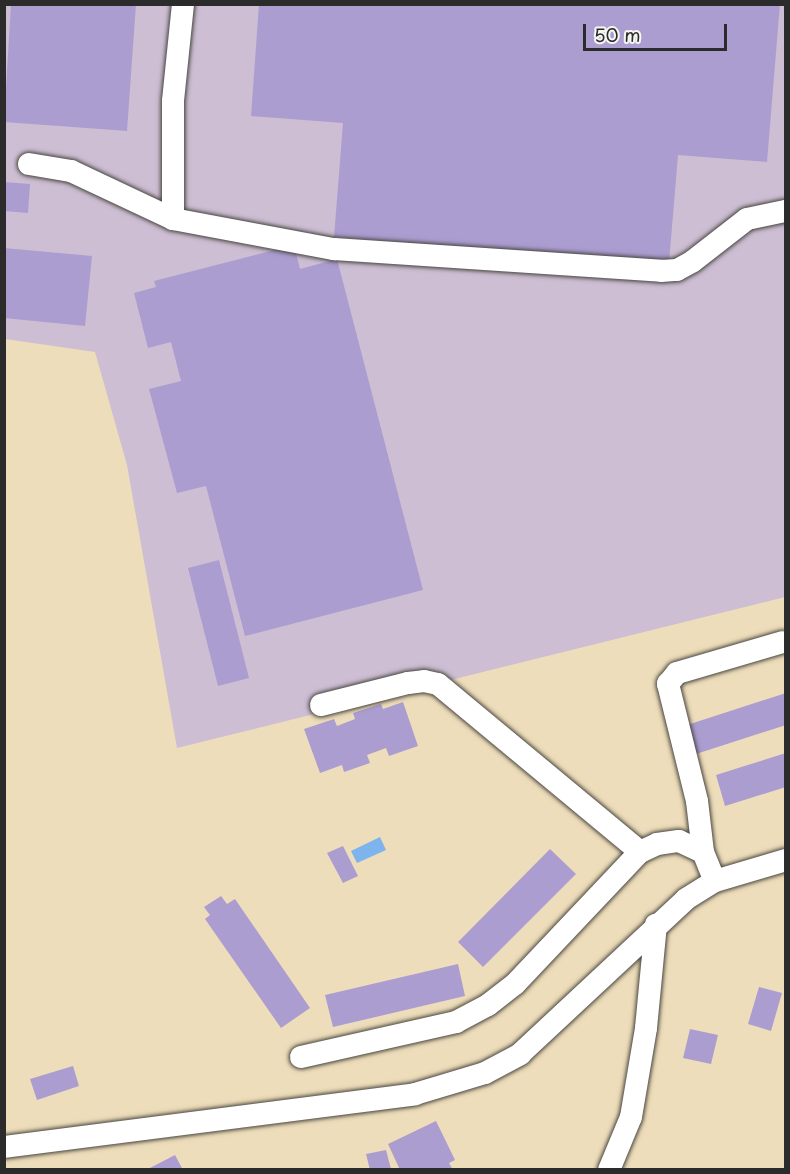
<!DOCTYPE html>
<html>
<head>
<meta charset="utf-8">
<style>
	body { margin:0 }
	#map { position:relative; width:790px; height:1174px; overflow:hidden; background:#eeddba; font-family:"Playpen Sans",sans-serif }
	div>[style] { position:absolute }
	.industrial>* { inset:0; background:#cdbed3 }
	.water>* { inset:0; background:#7eb4ed }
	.building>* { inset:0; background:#ac9dd1 }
	.roads { filter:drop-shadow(0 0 2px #484640) drop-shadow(0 0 2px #484640) }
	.minor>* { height:22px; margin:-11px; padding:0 11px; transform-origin:11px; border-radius:11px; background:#fff }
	span { translate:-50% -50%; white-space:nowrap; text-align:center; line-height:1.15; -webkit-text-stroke:6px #f6f6f2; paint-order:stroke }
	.frame { position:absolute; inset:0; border:6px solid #2b2b2b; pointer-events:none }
	.scale { position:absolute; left:583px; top:24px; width:144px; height:27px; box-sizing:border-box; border:3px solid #2b2b2b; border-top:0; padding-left:8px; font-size:18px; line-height:21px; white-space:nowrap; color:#2b2b2b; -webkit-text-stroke:4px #f6f6f2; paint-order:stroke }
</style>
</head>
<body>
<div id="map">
	<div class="industrial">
		<div style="clip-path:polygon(5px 5px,785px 5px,785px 597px,177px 748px,127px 465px,95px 352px,5px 339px)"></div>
	</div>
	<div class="water">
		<div style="clip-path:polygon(380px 837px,386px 850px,357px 863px,351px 851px)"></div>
	</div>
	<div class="building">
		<div style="clip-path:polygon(11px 4px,136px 4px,127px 131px,4px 122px)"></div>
		<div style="clip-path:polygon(259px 4px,780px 4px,767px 162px,678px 155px,669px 263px,334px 237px,343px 123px,251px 116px)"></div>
		<div style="clip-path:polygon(4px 182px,30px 184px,28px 213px,4px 211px)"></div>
		<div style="clip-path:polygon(294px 245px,300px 269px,337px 259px,423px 590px,245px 636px,206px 486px,177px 493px,149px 389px,181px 381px,171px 342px,148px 348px,134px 293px,156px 287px,154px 281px)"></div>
		<div style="clip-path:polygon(4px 248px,92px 256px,85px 326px,4px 318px)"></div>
		<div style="clip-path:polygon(219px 560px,249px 678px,218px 686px,188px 568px)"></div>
		<div style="clip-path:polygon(786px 693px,786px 725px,696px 754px,687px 725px)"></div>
		<div style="clip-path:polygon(403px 702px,418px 746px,389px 756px,386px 748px,367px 755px,370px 763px,344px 772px,342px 765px,320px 773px,304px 729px,334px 719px,337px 726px,355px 719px,353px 713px,381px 704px,383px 709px)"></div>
		<div style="clip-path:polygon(786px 753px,786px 787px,725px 806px,716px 775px)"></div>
		<div style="clip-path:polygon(343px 846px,358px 876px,343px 883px,327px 853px)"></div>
		<div style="clip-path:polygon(550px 849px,576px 874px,483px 967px,458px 942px)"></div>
		<div style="clip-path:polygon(221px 896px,227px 904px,235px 899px,310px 1008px,281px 1028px,205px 919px,210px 915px,204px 907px)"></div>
		<div style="clip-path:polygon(458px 964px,465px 996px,333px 1027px,325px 995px)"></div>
		<div style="clip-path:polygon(759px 987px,782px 993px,771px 1031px,748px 1024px)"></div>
		<div style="clip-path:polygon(690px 1029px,718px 1035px,711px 1064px,683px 1058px)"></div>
		<div style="clip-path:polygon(73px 1066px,79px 1086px,37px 1100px,30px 1079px)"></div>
		<div style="clip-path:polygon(436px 1121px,455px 1160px,449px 1163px,453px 1170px,400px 1170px,388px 1144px)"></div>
		<div style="clip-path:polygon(386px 1150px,391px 1169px,370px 1170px,366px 1154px)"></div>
		<div style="clip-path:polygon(175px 1155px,183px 1170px,146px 1170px)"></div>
	</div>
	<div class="roads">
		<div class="minor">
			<div style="left:183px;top:4px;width:98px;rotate:95.9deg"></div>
			<div style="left:173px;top:101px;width:118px;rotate:90deg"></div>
			<div style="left:173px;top:219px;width:164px;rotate:10.6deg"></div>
			<div style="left:334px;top:249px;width:328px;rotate:3.8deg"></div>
			<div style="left:661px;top:271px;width:16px;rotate:-4deg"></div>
			<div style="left:677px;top:270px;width:18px;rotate:-29deg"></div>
			<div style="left:693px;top:261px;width:68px;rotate:-37.9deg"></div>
			<div style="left:747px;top:219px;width:40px;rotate:-12deg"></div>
			<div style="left:29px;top:164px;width:43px;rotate:9.5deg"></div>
			<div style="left:71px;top:171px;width:113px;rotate:25.2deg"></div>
			<div style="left:321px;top:705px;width:90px;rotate:-14.2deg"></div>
			<div style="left:408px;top:683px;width:16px;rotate:-7deg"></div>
			<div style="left:424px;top:681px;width:14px;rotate:12deg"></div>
			<div style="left:438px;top:684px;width:263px;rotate:39.7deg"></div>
			<div style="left:703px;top:852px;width:51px;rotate:-96.7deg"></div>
			<div style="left:697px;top:801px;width:121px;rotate:-103.9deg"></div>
			<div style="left:668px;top:684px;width:14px;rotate:-51deg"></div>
			<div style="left:677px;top:673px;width:110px;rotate:-16.3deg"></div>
			<div style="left:301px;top:1057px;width:159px;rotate:-12.7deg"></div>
			<div style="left:456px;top:1022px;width:36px;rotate:-28deg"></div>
			<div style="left:488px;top:1005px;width:34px;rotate:-38deg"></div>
			<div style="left:515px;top:984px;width:182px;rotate:-46.6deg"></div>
			<div style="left:640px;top:852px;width:19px;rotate:-25deg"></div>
			<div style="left:657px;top:844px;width:22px;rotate:-8deg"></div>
			<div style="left:679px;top:841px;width:26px;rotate:25deg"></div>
			<div style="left:703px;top:852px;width:31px;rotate:68deg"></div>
			<div style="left:4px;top:1147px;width:414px;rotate:-7.3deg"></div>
			<div style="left:415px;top:1094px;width:73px;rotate:-16.7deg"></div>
			<div style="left:485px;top:1073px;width:40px;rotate:-28deg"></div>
			<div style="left:520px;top:1054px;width:227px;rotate:-43deg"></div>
			<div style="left:686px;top:899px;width:34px;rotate:-32deg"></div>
			<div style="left:715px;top:881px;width:74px;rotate:-16.5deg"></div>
			<div style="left:609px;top:1170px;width:57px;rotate:-67.5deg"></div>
			<div style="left:631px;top:1117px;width:90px;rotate:-80.4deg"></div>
			<div style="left:646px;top:1028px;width:104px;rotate:-84.5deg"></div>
		</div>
	</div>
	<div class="frame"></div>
	<div class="scale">50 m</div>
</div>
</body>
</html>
